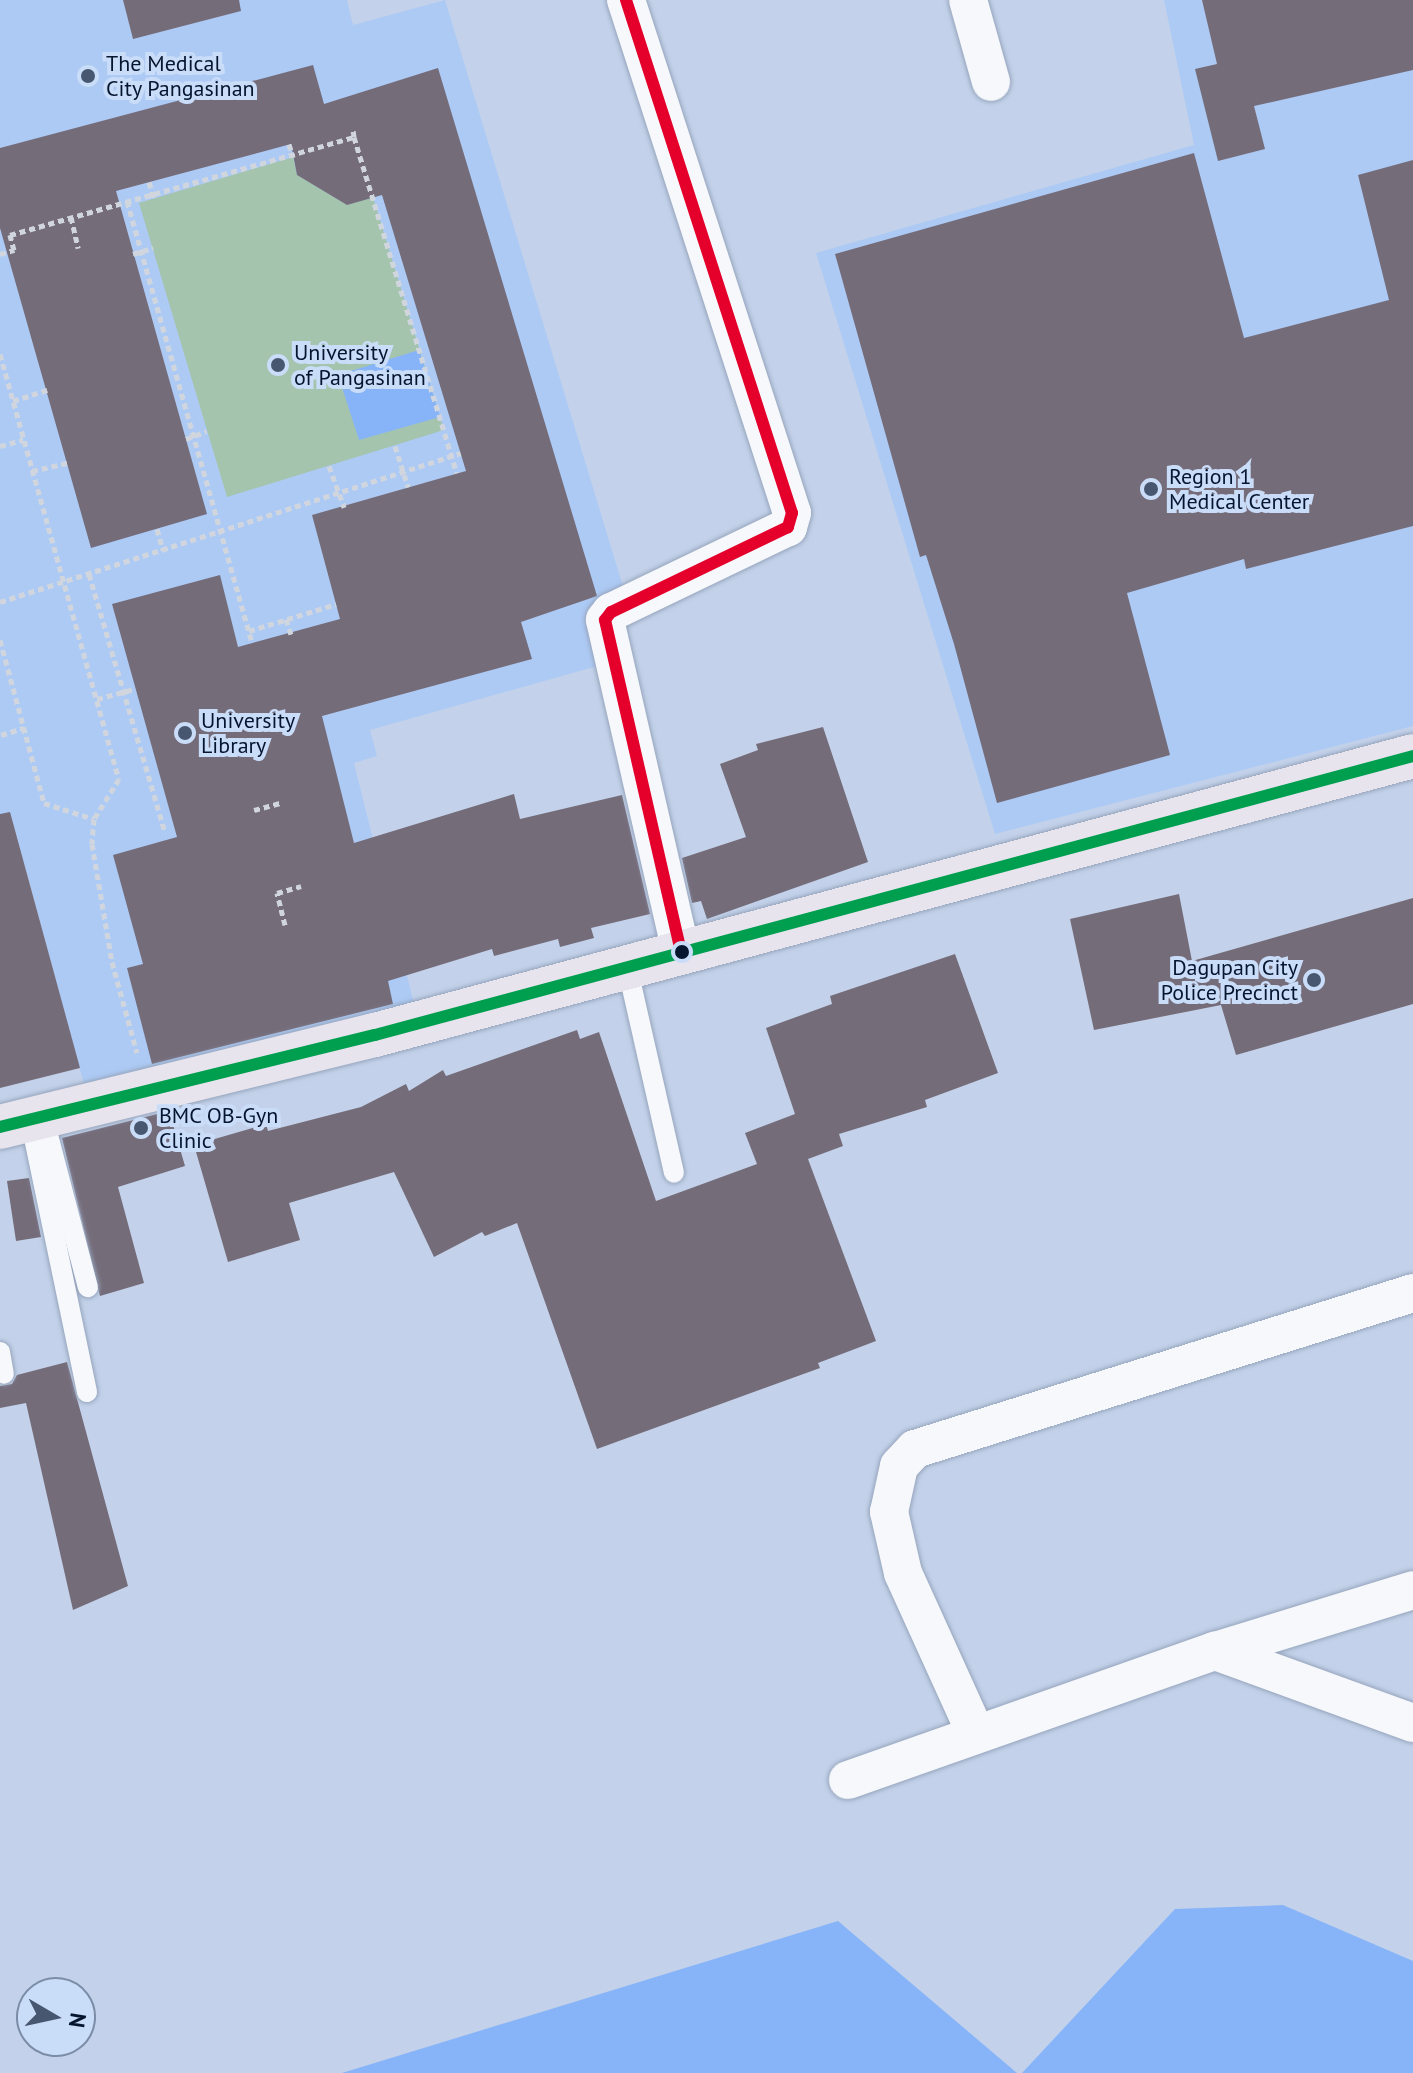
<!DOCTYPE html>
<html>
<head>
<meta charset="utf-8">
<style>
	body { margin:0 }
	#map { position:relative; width:1413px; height:2073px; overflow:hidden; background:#c3d2ea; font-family:"PT Sans",sans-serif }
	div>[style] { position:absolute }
	.built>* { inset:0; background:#adcaf5 }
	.green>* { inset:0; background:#a4c4ae }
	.water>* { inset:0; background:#87b4f8 }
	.building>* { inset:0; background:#756c7a }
	.path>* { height:5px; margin-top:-2.5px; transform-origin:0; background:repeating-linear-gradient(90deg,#d1d6de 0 6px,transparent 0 10px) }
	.roads { filter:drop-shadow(0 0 2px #96a5bc) drop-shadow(0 0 2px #96a5bc) }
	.service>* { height:20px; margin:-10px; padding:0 10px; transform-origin:10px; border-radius:10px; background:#f6f8fc }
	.minor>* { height:38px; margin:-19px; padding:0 19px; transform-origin:19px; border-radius:19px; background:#f6f8fc }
	.trunk>* { height:44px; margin:-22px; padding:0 22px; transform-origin:22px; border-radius:22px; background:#e7e4ee }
	.bus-1>* { height:12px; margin:-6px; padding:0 6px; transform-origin:6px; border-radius:6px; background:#e4002b }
	.bus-2>* { height:12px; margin:-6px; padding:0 6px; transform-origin:6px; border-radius:6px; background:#009f4f }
	.dots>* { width:22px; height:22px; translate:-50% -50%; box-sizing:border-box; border:4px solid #c9dcf8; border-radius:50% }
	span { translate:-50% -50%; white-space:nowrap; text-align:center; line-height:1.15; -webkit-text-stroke:8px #c9dcf8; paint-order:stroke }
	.poi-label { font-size:22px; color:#05152e }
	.left { translate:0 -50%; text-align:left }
	.right { translate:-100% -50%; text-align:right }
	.north { position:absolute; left:16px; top:1977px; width:80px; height:80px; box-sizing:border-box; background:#c9dcf8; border:2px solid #7b8ca7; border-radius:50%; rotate:99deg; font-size:22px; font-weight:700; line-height:32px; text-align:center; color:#05152e }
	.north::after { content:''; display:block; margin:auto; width:28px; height:36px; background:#485770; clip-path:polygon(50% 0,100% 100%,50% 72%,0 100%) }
</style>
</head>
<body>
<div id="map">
	<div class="built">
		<div style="clip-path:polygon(0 0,347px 0,353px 25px,445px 0,628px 603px,601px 665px,370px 730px,377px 756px,354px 763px,416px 1012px,87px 1095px,24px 863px,0 869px)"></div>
		<div style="clip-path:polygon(1164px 0,1413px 0,1413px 726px,995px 834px,816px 253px,1194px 145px)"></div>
	</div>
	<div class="green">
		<div style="clip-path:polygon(293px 157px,297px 175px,347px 205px,373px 197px,444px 430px,227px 497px,139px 203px)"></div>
	</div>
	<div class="water">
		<div style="clip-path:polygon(419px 350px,440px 417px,359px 440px,338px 375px)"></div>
		<div style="clip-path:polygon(1283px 1905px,1413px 1961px,1413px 2073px,1022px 2073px,1175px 1909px)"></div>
		<div style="clip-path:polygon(838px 1921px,1017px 2073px,342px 2073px)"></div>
	</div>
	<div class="building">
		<div style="clip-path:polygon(123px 0,239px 0,241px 11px,133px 39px)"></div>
		<div style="clip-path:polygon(1202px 0,1413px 0,1413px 70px,1254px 106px,1265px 149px,1218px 161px,1195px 69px,1217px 64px)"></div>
		<div style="clip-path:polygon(313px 65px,324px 104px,438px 68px,597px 596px,521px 622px,532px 659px,322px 716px,354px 843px,514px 794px,520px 819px,622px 795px,650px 914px,591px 928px,594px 938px,560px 947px,558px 939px,494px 956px,492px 949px,388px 981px,393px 1004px,152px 1064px,127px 968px,143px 964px,113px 855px,177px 837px,112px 604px,220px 575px,238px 647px,340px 619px,312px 515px,466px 471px,382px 195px,347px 205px,297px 175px,291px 144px,116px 191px,207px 514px,91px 548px,0 228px,0 148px)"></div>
		<div style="clip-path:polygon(1194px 153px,1244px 338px,1389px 300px,1358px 175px,1413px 160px,1413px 526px,1246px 569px,1244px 559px,1127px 593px,1170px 755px,997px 803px,954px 644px,926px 555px,920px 557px,835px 254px)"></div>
		<div style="clip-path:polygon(823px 727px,868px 862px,707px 919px,701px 901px,692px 903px,682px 858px,746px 837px,720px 764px,758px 750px,756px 744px)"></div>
		<div style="clip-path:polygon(10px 812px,80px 1068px,0 1088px,0 814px)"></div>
		<div style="clip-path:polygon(1179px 894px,1192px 961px,1413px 898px,1413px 1004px,1236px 1055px,1221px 1005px,1094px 1030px,1070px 919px)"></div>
		<div style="clip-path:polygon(955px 954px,998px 1073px,925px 1100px,927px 1107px,839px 1134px,843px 1146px,808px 1159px,876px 1341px,818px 1363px,820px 1368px,597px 1449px,517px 1223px,485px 1236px,482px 1232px,434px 1257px,394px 1172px,289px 1203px,300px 1240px,228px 1262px,194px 1145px,266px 1124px,268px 1131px,361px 1107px,406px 1084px,409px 1091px,443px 1070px,446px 1076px,577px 1030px,580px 1039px,599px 1032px,656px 1201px,757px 1164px,745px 1133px,795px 1114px,766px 1028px,832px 1004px,830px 996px)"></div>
		<div style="clip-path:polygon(169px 1111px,185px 1166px,118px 1187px,144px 1283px,100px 1296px,62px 1138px)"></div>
		<div style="clip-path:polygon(29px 1178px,41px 1237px,16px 1241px,7px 1181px)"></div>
		<div style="clip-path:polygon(67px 1362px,128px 1586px,73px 1610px,26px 1403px,0 1408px,0 1386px,12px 1384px,17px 1375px)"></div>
	</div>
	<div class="path">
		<div style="left:354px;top:137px;width:351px;rotate:73deg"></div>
		<div style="left:289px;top:144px;width:14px;rotate:73deg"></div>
		<div style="left:149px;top:182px;width:18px;rotate:74deg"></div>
		<div style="left:127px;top:201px;width:459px;rotate:74.2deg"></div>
		<div style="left:71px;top:217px;width:32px;rotate:77deg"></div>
		<div style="left:0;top:254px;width:15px;rotate:-16deg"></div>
		<div style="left:14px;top:250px;width:16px;rotate:-105deg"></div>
		<div style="left:10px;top:235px;width:358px;rotate:-15.9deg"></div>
		<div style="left:354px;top:137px;width:8px;rotate:-97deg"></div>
		<div style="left:133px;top:254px;width:21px;rotate:-17deg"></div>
		<div style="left:0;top:354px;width:441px;rotate:74.4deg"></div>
		<div style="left:119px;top:779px;width:47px;rotate:122deg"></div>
		<div style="left:94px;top:819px;width:25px;rotate:95deg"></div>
		<div style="left:92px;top:844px;width:120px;rotate:80.4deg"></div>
		<div style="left:112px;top:962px;width:94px;rotate:74.6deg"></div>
		<div style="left:13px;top:401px;width:36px;rotate:-18deg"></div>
		<div style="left:186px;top:439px;width:22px;rotate:-21deg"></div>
		<div style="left:0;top:446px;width:24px;rotate:-15deg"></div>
		<div style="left:395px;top:446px;width:43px;rotate:72.4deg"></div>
		<div style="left:329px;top:466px;width:44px;rotate:69.9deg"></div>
		<div style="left:32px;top:471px;width:36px;rotate:-13deg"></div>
		<div style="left:157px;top:529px;width:22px;rotate:74deg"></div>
		<div style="left:89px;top:574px;width:270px;rotate:73.6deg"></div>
		<div style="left:0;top:602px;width:484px;rotate:-17.9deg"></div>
		<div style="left:286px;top:619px;width:16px;rotate:72deg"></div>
		<div style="left:249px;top:631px;width:91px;rotate:-17.2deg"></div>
		<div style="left:0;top:640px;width:169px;rotate:74.9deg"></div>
		<div style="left:44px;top:803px;width:52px;rotate:17.7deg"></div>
		<div style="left:97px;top:699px;width:39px;rotate:-15deg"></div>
		<div style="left:1px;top:735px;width:24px;rotate:-17deg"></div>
		<div style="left:254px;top:810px;width:27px;rotate:-15deg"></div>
		<div style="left:285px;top:925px;width:33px;rotate:-104deg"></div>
		<div style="left:277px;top:893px;width:25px;rotate:-16deg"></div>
	</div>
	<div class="roads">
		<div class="service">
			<div style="left:627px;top:966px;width:212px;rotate:77.2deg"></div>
			<div style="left:43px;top:1116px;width:177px;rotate:75.3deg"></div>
			<div style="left:30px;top:1119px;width:279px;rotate:78.2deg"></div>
			<div style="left:0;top:1352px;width:22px;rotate:80deg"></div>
		</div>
		<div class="minor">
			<div style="left:626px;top:0;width:539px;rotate:72.07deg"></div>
			<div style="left:792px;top:513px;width:15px;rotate:106deg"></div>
			<div style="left:788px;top:527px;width:196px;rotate:154.3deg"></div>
			<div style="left:611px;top:612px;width:10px;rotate:127deg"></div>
			<div style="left:605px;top:620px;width:341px;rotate:77.1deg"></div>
			<div style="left:968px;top:0;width:85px;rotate:74.3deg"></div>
			<div style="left:1215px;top:1651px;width:211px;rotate:20deg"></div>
			<div style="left:976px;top:1734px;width:177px;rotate:-114.4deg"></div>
			<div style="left:903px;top:1573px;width:63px;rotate:-102.9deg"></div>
			<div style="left:889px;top:1512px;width:47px;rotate:-77.7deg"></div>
			<div style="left:899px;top:1466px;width:23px;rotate:-47deg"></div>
			<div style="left:915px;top:1449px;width:522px;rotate:-17.39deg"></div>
			<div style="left:848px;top:1780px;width:389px;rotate:-19.4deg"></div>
			<div style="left:1215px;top:1651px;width:207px;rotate:-17.1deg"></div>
		</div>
		<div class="trunk">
			<div style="left:0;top:1127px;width:386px;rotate:-13.8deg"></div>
			<div style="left:375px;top:1035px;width:1075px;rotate:-15.04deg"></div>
		</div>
	</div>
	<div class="bus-1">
		<div style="left:626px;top:0;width:539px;rotate:72.07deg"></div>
		<div style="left:792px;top:513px;width:15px;rotate:106deg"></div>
		<div style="left:788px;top:527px;width:196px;rotate:154.3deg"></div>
		<div style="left:611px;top:612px;width:10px;rotate:127deg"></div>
		<div style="left:605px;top:620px;width:341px;rotate:77.1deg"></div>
	</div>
	<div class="bus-2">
		<div style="left:0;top:1127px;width:386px;rotate:-13.8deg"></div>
		<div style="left:375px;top:1035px;width:1075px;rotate:-15.04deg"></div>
	</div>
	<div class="dots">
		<div style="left:88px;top:76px;background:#485770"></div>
		<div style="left:278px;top:365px;background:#485770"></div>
		<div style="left:1151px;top:489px;background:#485770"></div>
		<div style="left:185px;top:733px;background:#485770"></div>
		<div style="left:682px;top:952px;background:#05152e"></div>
		<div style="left:1314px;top:980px;background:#485770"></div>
		<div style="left:141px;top:1128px;background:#485770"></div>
	</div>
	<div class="poi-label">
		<span class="left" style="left:106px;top:76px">The Medical<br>City Pangasinan</span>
		<span class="left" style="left:294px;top:365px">University<br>of Pangasinan</span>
		<span class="left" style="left:1169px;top:489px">Region 1<br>Medical Center</span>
		<span class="left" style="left:201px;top:733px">University<br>Library</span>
		<span class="right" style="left:1298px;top:980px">Dagupan City<br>Police Precinct</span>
		<span class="left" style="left:159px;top:1128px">BMC OB-Gyn<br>Clinic</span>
	</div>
	<div class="north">N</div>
</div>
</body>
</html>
